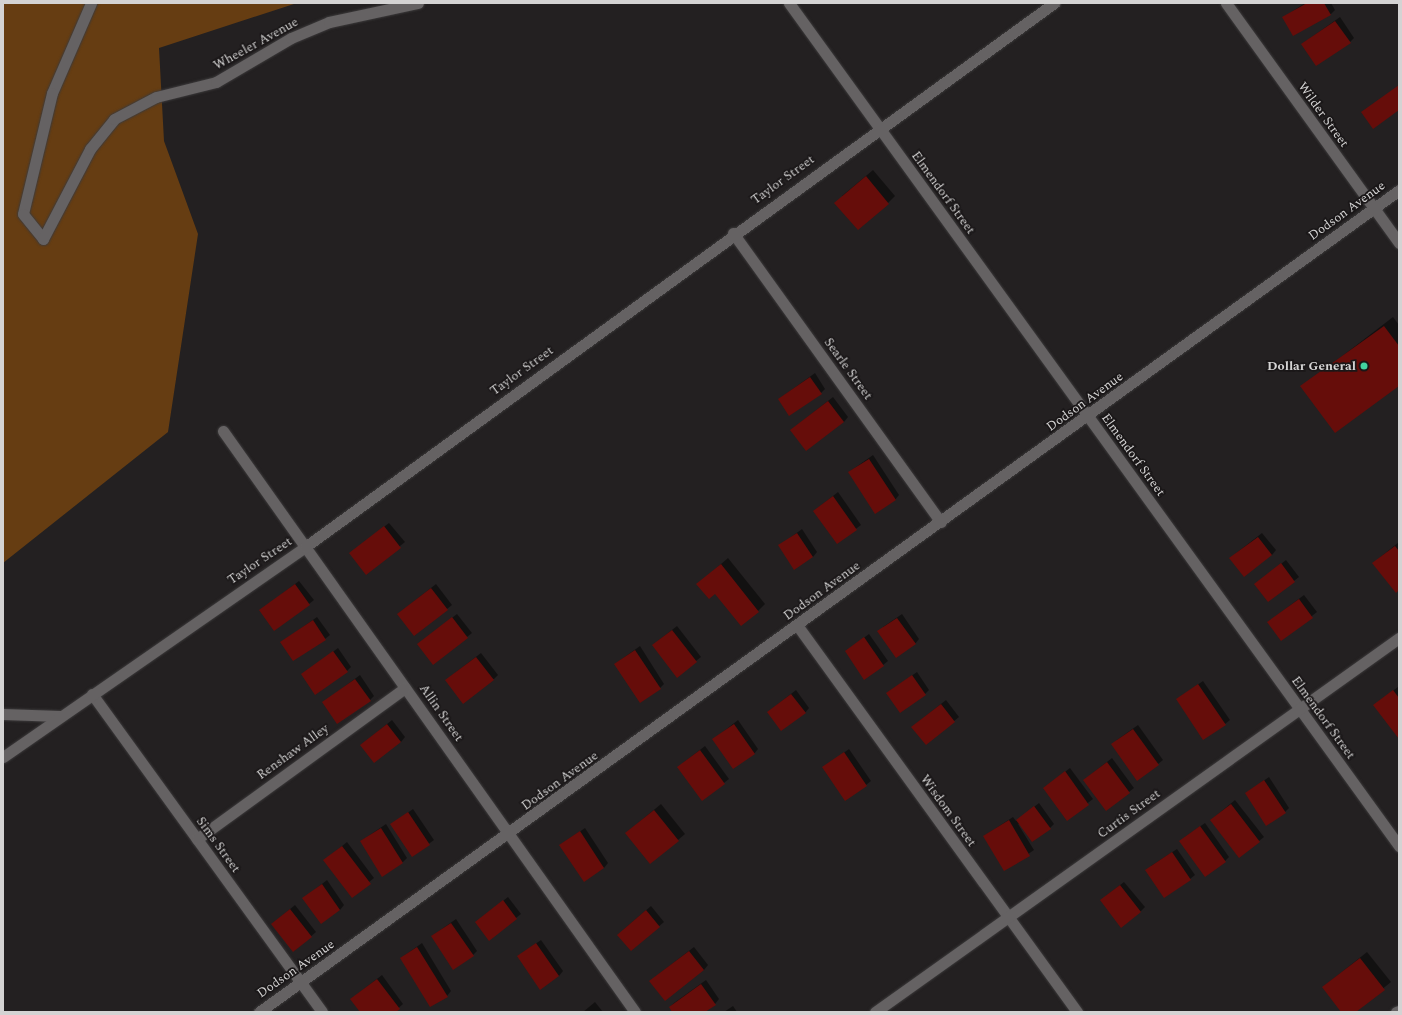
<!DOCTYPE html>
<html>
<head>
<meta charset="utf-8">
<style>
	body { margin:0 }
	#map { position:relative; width:1402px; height:1015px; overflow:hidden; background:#232021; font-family:Spectral,serif }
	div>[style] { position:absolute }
	.green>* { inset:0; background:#663d12 }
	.shadow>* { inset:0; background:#0007 }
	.building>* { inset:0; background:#660d0a }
	.roads { filter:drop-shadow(0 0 1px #3c3a3b) drop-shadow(0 0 1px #3c3a3b) }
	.minor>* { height:11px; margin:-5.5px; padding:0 5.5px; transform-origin:5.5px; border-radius:5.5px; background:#656263 }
	.tertiary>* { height:11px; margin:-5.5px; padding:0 5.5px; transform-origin:5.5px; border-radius:5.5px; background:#656263 }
	.dots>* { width:11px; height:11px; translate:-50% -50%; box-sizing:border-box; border:2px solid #1a1718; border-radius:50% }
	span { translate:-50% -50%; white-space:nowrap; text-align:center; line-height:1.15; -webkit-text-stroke:3.5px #1a1718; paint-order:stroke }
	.street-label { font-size:13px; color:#d4d3d3 }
	.poi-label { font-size:13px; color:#d4d3d3; font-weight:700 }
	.right { translate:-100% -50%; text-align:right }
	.frame { position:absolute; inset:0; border:4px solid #d4d3d3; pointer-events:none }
</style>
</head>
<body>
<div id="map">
	<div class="green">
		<div style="clip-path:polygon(3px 3px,297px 3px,159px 48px,164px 141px,198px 234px,168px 432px,3px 563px)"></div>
	</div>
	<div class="shadow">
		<div style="clip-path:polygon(1305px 3px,1331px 3px,1335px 10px,1331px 14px,1284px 17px)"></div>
		<div style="clip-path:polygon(1340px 17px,1354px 38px,1350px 42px,1302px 44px)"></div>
		<div style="clip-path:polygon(873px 170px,895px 196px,888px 203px,842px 196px)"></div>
		<div style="clip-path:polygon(1393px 317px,1399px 325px,1399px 385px,1302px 387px)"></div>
		<div style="clip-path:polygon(815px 373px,825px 389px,821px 393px,779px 399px)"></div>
		<div style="clip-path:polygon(833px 397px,848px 417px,844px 422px,791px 430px)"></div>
		<div style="clip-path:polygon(873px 455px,899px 495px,895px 500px,849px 472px)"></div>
		<div style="clip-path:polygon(838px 492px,861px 525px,837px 543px,814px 511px)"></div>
		<div style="clip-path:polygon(389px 523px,405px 542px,366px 573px,355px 549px)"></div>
		<div style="clip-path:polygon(802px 529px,817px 552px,813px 557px,779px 546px)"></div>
		<div style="clip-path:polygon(1262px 533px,1276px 550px,1272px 555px,1235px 554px)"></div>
		<div style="clip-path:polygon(1399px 542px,1399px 589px,1378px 559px)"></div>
		<div style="clip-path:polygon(728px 558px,765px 604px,758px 611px,698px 584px)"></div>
		<div style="clip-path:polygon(1286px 560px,1299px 577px,1268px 601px,1255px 584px)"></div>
		<div style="clip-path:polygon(299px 581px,314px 600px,309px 604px,261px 610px)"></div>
		<div style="clip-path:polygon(436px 584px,452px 605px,447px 609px,398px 614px)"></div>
		<div style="clip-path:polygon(1304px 595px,1317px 612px,1281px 640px,1268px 622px)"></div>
		<div style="clip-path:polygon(457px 614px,472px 633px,467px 637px,423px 640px)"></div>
		<div style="clip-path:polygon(902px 614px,919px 639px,915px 644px,883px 627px)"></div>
		<div style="clip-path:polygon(317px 617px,330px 635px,325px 639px,282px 642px)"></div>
		<div style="clip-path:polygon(677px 626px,701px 657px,677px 676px,658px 641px)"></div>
		<div style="clip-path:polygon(869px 634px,888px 661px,883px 665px,846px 651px)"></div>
		<div style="clip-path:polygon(640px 646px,664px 684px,660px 688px,615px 664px)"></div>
		<div style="clip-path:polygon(338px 648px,351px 667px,347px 671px,302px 675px)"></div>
		<div style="clip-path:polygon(481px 653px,498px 675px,494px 679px,451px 676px)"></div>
		<div style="clip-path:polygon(917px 672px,929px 690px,925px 694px,887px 693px)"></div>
		<div style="clip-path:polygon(360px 675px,374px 696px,370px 700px,324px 702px)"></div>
		<div style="clip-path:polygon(1203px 681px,1230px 720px,1225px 724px,1177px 699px)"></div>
		<div style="clip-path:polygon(1398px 687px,1399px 688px,1399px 737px,1379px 701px)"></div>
		<div style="clip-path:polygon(796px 690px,809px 708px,805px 713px,768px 712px)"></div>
		<div style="clip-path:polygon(946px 700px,959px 717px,926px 744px,917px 723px)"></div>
		<div style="clip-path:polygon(392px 720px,405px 737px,401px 742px,361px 745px)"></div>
		<div style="clip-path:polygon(738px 720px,758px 749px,754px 754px,714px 739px)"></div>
		<div style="clip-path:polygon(1138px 725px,1163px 760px,1158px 764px,1117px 740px)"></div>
		<div style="clip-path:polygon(705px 746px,729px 779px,702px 800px,683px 763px)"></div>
		<div style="clip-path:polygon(849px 749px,871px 781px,866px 785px,824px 767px)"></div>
		<div style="clip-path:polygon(1112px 758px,1134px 788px,1107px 809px,1084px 780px)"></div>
		<div style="clip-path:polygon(1070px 768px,1093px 799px,1067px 819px,1044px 788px)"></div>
		<div style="clip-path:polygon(1269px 777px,1289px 808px,1285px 812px,1246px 793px)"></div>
		<div style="clip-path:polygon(1235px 800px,1264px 837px,1239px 857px,1211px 820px)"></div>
		<div style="clip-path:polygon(1039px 803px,1054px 824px,1050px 828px,1018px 824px,1034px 850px,1005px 870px,984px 836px,1013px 817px,1016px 821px)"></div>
		<div style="clip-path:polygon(661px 804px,685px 834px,678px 840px,626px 833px)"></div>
		<div style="clip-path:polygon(413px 809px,434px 840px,412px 856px,392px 824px)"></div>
		<div style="clip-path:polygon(1205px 823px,1229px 857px,1225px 861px,1185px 837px)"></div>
		<div style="clip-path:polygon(386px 824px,407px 858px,402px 863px,361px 841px)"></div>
		<div style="clip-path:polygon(585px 828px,608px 863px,604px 868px,560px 845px)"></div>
		<div style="clip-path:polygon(347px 842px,374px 878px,352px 896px,325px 860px)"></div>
		<div style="clip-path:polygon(1177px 849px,1195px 875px,1190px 879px,1151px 866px)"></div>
		<div style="clip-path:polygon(327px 880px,344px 905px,340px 910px,304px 898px)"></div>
		<div style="clip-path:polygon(1124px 882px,1145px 907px,1140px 912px,1106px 896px)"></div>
		<div style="clip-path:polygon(508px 897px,521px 914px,489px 939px,481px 918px)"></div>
		<div style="clip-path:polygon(295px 905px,316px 932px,294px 951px,272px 924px)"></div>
		<div style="clip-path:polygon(651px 906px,664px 922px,631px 950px,623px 930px)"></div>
		<div style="clip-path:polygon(456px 919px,477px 951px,473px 955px,432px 936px)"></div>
		<div style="clip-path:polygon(541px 940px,563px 971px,559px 976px,518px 956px)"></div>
		<div style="clip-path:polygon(422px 943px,451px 991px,447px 996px,401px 958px)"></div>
		<div style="clip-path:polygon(694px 947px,708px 965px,704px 970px,655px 977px)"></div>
		<div style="clip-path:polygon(1367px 952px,1391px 982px,1354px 1012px,1342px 1012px,1323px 987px)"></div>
		<div style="clip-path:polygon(382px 975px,403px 1004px,394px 1012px,361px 1012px,351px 999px)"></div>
		<div style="clip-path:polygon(706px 980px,719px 999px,715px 1004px,703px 1012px,674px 1012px,670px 1007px,674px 1003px)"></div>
		<div style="clip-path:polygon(595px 1002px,603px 1012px,583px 1012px)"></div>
		<div style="clip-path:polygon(733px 1006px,737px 1012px,724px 1012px)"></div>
	</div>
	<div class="building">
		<div style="clip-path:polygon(1307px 3px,1324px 3px,1331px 15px,1293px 36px,1282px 17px)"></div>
		<div style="clip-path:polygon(1335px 21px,1351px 43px,1316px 66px,1301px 44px)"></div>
		<div style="clip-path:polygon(1399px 85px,1399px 110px,1373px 129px,1361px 112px)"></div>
		<div style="clip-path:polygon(866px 176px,889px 204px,858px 230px,834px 203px)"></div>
		<div style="clip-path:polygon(1384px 326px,1399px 346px,1399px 386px,1335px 433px,1300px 386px)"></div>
		<div style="clip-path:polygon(810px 377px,822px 394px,789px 416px,778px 399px)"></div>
		<div style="clip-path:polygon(828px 401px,844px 422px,806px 451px,790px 430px)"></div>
		<div style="clip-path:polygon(869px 459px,896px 500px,875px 514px,848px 472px)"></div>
		<div style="clip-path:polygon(833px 496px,857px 530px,837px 544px,813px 511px)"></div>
		<div style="clip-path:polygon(384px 526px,401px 548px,366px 575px,349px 553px)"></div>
		<div style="clip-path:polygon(797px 533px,813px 557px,794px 570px,778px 545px)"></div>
		<div style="clip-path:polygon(1258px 537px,1272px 555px,1244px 577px,1229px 558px)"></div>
		<div style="clip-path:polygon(1395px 546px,1399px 551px,1399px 590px,1396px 593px,1372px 563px)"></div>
		<div style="clip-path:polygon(1281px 563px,1295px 582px,1268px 602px,1254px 584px)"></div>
		<div style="clip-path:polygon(721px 564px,759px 612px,741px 626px,715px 594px,709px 599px,696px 584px)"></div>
		<div style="clip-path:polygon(295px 584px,310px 605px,274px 631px,259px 610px)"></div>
		<div style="clip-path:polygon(431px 588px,448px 610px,414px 636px,397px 614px)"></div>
		<div style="clip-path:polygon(1299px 599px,1313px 618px,1281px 641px,1267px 622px)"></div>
		<div style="clip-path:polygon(452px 617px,468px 638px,433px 665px,417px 644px)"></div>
		<div style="clip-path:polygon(897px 618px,916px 644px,896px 658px,877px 631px)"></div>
		<div style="clip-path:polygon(313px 620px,326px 640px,293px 661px,280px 642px)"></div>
		<div style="clip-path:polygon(672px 630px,697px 662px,677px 678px,652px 645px)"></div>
		<div style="clip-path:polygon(864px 637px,884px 666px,864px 680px,845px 651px)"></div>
		<div style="clip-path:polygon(635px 650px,661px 689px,640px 703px,614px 664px)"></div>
		<div style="clip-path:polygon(333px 651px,348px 672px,315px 695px,301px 674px)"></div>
		<div style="clip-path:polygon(476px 657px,494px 680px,463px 704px,445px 680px)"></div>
		<div style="clip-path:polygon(912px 675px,926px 695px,900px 713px,886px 693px)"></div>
		<div style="clip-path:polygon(355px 679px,371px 701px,337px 724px,322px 702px)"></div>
		<div style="clip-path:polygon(1198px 684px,1226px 725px,1203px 740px,1176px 699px)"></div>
		<div style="clip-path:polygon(1393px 690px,1399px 698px,1399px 739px,1373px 705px)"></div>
		<div style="clip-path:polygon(791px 694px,806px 713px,781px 731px,767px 712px)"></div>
		<div style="clip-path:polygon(941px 704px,955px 722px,926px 745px,911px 727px)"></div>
		<div style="clip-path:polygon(387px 724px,401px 742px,374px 763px,360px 745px)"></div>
		<div style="clip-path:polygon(734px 724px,755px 754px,733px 769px,712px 739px)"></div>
		<div style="clip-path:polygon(1133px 729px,1159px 765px,1137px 781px,1111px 744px)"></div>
		<div style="clip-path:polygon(700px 750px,725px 784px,702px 801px,677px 767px)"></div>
		<div style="clip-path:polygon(844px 752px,867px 786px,845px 801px,822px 767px)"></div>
		<div style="clip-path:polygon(1107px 762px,1130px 793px,1106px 811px,1083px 780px)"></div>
		<div style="clip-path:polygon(1065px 771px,1089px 805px,1067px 821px,1043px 788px)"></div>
		<div style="clip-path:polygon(1264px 780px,1286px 813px,1266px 826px,1245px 793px)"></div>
		<div style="clip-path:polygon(1231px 804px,1260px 842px,1239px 858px,1210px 820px)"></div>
		<div style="clip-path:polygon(1034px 806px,1051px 829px,1032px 842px,1016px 820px)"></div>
		<div style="clip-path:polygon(654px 810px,679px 841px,650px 864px,625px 833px)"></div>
		<div style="clip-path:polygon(408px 812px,430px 845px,412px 857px,390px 824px)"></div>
		<div style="clip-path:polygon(1009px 820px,1030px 856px,1004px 871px,983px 836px)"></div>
		<div style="clip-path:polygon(1200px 826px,1226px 862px,1205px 877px,1179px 841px)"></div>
		<div style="clip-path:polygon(381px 828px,403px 863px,382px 877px,360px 841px)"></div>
		<div style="clip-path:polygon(580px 831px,604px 868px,584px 882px,559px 845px)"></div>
		<div style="clip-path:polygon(342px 846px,371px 884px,352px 898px,323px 860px)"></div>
		<div style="clip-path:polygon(1172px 852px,1191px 880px,1164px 898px,1145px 870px)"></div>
		<div style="clip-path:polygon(322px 884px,340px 910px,321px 924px,302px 898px)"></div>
		<div style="clip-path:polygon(1120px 885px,1141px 912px,1121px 928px,1100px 900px)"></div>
		<div style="clip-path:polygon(503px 900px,517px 919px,489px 941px,475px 922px)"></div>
		<div style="clip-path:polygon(290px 909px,312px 937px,293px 952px,271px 924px)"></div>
		<div style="clip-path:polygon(646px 910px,660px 927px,631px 951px,617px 935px)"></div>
		<div style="clip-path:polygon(451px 923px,474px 956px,453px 970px,431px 936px)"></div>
		<div style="clip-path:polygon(536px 943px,559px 976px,540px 990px,517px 956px)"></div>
		<div style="clip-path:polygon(417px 947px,448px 997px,430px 1007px,400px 958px)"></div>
		<div style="clip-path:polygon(689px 951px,704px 970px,665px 1001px,649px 981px)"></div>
		<div style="clip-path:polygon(1360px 958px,1385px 990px,1356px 1012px,1341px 1012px,1322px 987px)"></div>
		<div style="clip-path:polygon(377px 979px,400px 1009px,396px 1012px,360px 1012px,350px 999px)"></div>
		<div style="clip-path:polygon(701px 984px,716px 1005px,705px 1012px,672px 1012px,669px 1007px)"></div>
	</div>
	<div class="roads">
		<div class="minor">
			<div style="left:91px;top:3px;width:98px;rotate:113.4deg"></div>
			<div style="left:52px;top:93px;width:124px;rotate:103.5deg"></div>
			<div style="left:23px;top:214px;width:32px;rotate:51deg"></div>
			<div style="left:43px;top:239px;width:102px;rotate:-62.4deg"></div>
			<div style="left:90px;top:149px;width:38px;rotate:-51deg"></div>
			<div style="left:114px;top:119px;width:47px;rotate:-27.6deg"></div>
			<div style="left:156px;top:97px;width:62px;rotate:-14deg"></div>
			<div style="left:216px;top:82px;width:87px;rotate:-30.4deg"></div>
			<div style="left:291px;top:38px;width:41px;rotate:-22.8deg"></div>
			<div style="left:329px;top:22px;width:91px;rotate:-12.1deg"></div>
			<div style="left:789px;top:3px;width:1041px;rotate:54.11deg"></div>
			<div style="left:733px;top:233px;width:356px;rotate:54.3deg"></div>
			<div style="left:223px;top:431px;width:712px;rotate:54.66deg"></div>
			<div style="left:797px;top:625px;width:478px;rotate:54.1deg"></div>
			<div style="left:92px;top:694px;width:392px;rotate:54.1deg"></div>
			<div style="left:3px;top:714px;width:57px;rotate:2deg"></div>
			<div style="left:3px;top:757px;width:368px;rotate:-34.8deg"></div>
			<div style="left:305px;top:547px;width:926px;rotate:-35.99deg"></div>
			<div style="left:197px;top:839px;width:257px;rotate:-36deg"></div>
			<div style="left:875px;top:1012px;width:644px;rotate:-35.52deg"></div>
			<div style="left:1396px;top:1012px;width:3px;rotate:-18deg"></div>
		</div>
		<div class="tertiary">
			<div style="left:1226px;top:3px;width:296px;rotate:54.2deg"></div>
			<div style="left:259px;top:1012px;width:1405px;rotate:-35.79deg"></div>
		</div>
	</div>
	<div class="dots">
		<div style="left:1364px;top:366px;background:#42d4a1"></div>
	</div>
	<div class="street-label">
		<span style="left:256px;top:44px;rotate:-29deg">Wheeler Avenue</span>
		<span style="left:1323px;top:115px;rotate:54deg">Wilder Street</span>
		<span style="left:783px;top:180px;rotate:-36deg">Taylor Street</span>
		<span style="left:943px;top:193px;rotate:54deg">Elmendorf Street</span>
		<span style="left:1347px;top:211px;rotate:-36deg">Dodson Avenue</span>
		<span style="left:848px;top:369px;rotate:54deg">Searle Street</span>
		<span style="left:522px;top:371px;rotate:-36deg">Taylor Street</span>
		<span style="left:1085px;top:402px;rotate:-36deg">Dodson Avenue</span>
		<span style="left:1133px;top:455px;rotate:54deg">Elmendorf Street</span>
		<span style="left:260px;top:561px;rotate:-34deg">Taylor Street</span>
		<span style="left:822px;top:591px;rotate:-36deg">Dodson Avenue</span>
		<span style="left:441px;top:713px;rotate:55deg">Allin Street</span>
		<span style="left:1323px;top:718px;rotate:54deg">Elmendorf Street</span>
		<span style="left:293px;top:752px;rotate:-36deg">Renshaw Alley</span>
		<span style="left:560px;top:781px;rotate:-36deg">Dodson Avenue</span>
		<span style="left:948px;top:811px;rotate:54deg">Wisdom Street</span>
		<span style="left:1129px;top:814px;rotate:-36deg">Curtis Street</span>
		<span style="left:218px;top:845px;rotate:54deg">Sims Street</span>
		<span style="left:296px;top:969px;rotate:-35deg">Dodson Avenue</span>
	</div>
	<div class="poi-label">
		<span class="right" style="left:1356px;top:366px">Dollar General</span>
	</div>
	<div class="frame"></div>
</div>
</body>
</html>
